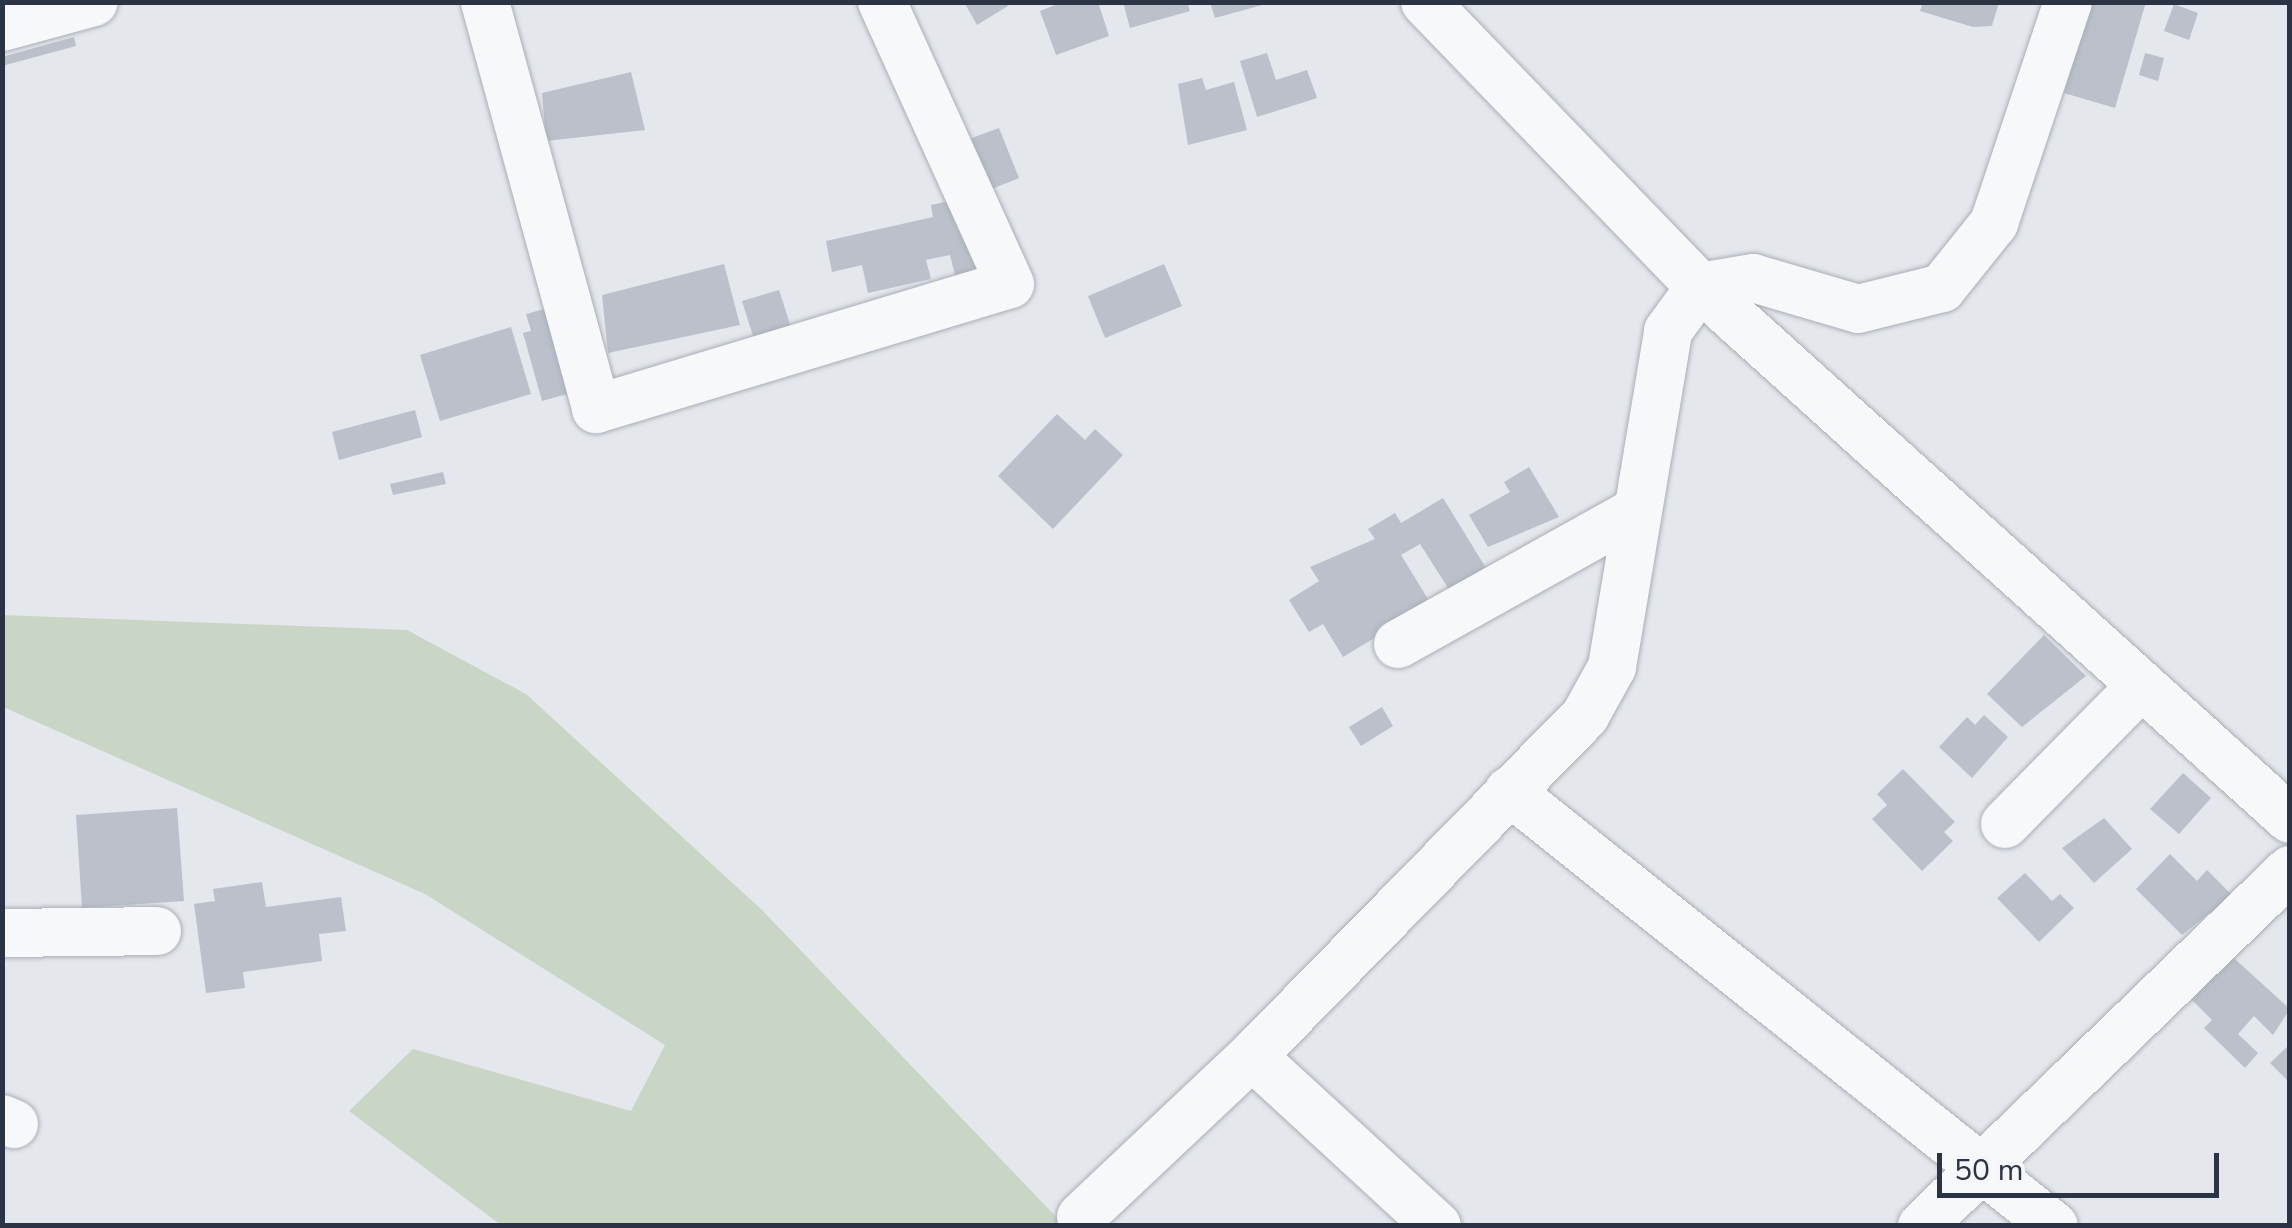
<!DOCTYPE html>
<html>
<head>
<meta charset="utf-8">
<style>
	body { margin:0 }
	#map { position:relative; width:2292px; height:1228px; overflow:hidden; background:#e4e7ec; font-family:"Nunito Sans",sans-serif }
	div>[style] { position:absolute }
	.green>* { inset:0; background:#c9d6c5 }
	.building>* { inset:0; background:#bbc0ca }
	.roads { filter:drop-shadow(0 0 2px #a9aeb7) drop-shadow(0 0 2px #a9aeb7) }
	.minor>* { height:48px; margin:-24px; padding:0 24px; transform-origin:24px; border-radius:24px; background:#f7f8fa }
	span { translate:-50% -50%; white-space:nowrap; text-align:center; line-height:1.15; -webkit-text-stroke:8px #f4f6f9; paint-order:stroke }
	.frame { position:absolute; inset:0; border:5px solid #2b3445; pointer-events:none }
	.scale { position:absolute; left:1937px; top:1153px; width:282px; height:45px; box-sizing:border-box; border:5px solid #2b3445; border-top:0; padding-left:12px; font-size:30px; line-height:35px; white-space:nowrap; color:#2b3445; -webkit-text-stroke:8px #f4f6f9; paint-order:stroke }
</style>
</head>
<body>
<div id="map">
	<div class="green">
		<div style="clip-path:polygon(3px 615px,407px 630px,526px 694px,762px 910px,1064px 1225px,501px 1225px,349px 1111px,413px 1049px,631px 1111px,665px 1045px,425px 894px,3px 707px)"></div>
	</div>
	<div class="building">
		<div style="clip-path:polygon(964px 2px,1006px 2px,1008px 6px,977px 25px)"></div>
		<div style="clip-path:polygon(1063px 2px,1098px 2px,1109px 36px,1056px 55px,1040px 11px)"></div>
		<div style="clip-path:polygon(1123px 2px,1187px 2px,1190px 11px,1130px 28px)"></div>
		<div style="clip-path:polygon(1210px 2px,1265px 2px,1266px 4px,1215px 18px)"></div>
		<div style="clip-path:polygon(1923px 2px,1999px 2px,1992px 26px,1973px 27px,1920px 11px)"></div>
		<div style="clip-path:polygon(2090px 2px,2146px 2px,2115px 108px,2064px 93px)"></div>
		<div style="clip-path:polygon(2174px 4px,2198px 13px,2189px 40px,2164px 31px)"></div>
		<div style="clip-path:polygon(74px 37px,76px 46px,2px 66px,2px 57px)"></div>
		<div style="clip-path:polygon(1267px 53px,1276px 80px,1307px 70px,1317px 98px,1257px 117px,1240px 61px)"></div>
		<div style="clip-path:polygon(2145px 53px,2164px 58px,2158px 81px,2139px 75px)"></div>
		<div style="clip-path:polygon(631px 72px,645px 130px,546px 141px,542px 93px)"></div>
		<div style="clip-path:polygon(1202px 78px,1206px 90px,1234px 82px,1247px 130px,1188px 145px,1178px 84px)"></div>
		<div style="clip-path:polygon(999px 128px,1019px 178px,989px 190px,969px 139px)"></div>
		<div style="clip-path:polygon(968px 197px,986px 276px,957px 283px,950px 255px,926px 260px,931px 279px,868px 293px,862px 265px,832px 272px,826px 241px,933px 217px,931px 205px)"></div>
		<div style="clip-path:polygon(724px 264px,740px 325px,608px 353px,602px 295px)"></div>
		<div style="clip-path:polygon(1164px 264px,1182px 306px,1105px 338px,1088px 296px)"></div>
		<div style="clip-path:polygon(779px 290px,795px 340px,758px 352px,742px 301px)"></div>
		<div style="clip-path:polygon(555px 306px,578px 391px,542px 401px,523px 333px,531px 331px,526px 314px)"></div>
		<div style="clip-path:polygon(511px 327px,531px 394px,440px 421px,420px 355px)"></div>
		<div style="clip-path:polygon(415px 410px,422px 437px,339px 460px,332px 432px)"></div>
		<div style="clip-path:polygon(1057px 414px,1085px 440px,1095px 429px,1123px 455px,1053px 529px,998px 476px)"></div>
		<div style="clip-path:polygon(1529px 467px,1559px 517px,1488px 547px,1469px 515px,1510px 492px,1504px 482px)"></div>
		<div style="clip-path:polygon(443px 472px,446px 484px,393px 495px,390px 484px)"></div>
		<div style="clip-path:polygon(1443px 498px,1486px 568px,1450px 591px,1420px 544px,1401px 555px,1431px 604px,1343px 657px,1323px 624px,1309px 632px,1289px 600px,1319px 581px,1310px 567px,1375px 539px,1368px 529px,1395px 513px,1401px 523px)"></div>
		<div style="clip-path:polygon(2044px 635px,2086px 676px,2022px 727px,1987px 694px)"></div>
		<div style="clip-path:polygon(1382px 707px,1393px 726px,1361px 746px,1349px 727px)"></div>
		<div style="clip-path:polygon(1984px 715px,2008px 737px,1972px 778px,1939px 747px,1967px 717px,1975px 725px)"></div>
		<div style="clip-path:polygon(1903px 769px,1955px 822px,1944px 832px,1953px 841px,1922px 871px,1872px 819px,1887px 805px,1877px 794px)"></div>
		<div style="clip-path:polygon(2183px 773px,2211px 798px,2179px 834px,2150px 809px)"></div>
		<div style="clip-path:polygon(177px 808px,184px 901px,82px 908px,76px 815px)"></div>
		<div style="clip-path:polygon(2104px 818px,2132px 849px,2094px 883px,2062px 848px)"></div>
		<div style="clip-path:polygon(2170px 854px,2197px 881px,2207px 870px,2232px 895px,2182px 935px,2136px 889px)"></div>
		<div style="clip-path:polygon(2025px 873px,2052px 901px,2060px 894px,2074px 908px,2039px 942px,1997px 898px)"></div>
		<div style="clip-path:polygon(262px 882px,266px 907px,341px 897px,346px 931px,319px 934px,322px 961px,243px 972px,245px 988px,206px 993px,194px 904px,215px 901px,213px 889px)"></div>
		<div style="clip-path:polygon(2225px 950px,2290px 1009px,2273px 1035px,2254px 1016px,2238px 1034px,2258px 1053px,2245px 1068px,2204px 1028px,2212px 1020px,2184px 992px)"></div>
		<div style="clip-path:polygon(2290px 1044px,2290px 1083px,2270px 1063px)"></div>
	</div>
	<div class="roads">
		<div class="minor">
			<div style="left:485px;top:2px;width:422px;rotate:74.7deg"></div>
			<div style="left:596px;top:409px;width:432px;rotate:-16.8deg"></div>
			<div style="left:1010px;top:284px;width:310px;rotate:-114.4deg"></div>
			<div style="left:1425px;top:2px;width:396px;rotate:46deg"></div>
			<div style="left:1700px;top:287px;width:794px;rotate:42.04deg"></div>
			<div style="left:2px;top:27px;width:95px;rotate:-15.2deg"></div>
			<div style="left:1398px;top:644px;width:271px;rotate:-29.1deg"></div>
			<div style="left:1509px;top:791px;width:697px;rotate:38.6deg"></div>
			<div style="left:2005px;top:824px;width:192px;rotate:-45.4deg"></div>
			<div style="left:2px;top:933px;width:155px;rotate:-0.7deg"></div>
			<div style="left:2px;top:1119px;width:13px;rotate:23deg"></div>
			<div style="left:1081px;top:1217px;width:235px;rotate:-43.3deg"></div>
			<div style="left:1437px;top:1226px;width:251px;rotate:-137.4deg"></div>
			<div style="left:1252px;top:1056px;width:476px;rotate:-45.6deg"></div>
			<div style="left:1585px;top:716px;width:56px;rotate:-61.1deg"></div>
			<div style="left:1612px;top:667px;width:341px;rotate:-80.5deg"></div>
			<div style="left:1668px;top:331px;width:54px;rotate:-54deg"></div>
			<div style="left:1700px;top:287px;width:54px;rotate:-9.6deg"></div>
			<div style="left:1753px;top:278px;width:109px;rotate:16.4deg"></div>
			<div style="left:1858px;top:309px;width:87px;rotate:-14deg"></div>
			<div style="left:1942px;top:288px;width:83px;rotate:-51.3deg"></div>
			<div style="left:1994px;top:223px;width:233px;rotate:-71.5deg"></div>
			<div style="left:1922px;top:1226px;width:512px;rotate:-44.05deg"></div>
		</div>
	</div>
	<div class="frame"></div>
	<div class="scale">50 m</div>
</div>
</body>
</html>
